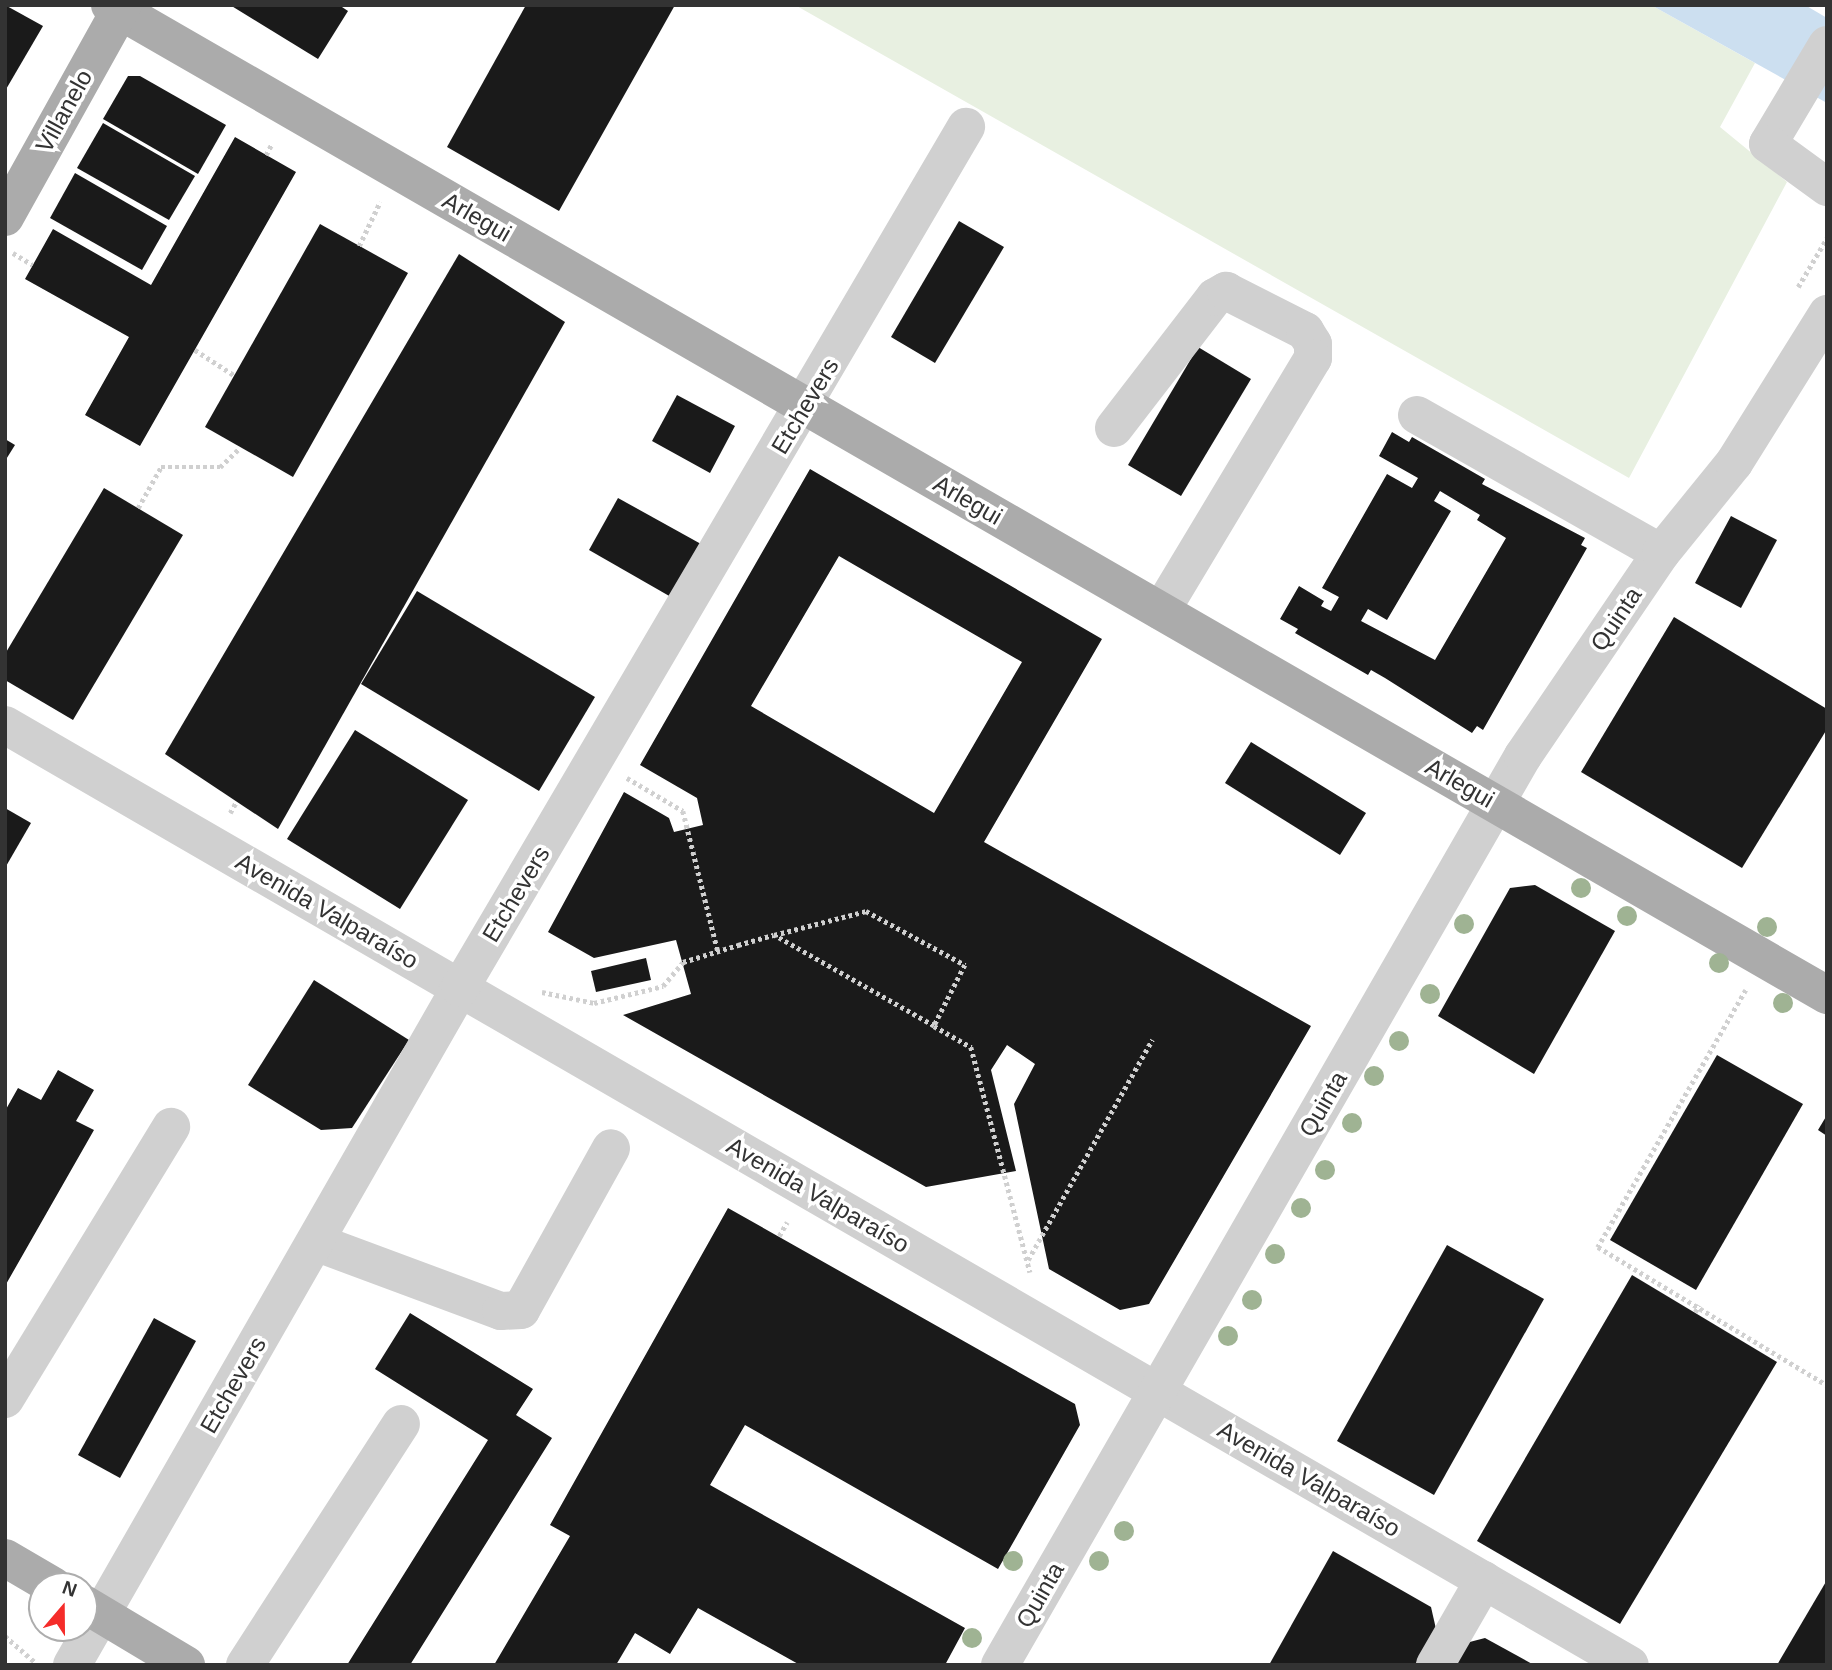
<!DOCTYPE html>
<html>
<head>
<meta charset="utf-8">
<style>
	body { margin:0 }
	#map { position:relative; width:1832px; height:1670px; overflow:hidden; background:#fff; font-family:Helvetica,sans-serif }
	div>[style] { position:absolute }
	.green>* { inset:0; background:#e8f0e1 }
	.water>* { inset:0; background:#ccdff0 }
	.building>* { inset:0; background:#1a1a1a }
	.path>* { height:4.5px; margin-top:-2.25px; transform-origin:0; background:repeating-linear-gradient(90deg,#d0d0d0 0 3.5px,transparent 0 7px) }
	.minor>* { height:38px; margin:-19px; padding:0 19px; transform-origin:19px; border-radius:19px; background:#d0d0d0 }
	.major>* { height:38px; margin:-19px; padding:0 19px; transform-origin:19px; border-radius:19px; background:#ababab }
	.trees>* { width:20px; height:20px; margin:-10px; border-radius:50%; background:#9fb393 }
	span { translate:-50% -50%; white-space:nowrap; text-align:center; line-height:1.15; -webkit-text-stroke:7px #fff; paint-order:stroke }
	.street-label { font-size:24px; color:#333 }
	.frame { position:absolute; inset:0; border:7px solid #333; pointer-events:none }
	.north { position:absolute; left:28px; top:1572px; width:70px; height:70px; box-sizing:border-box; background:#fff; border:2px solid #adadad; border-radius:50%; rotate:20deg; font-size:19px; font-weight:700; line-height:28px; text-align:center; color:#333 }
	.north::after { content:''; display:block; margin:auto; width:24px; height:32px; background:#f52c2a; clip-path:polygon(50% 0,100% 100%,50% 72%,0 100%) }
</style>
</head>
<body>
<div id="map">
	<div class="green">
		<div style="clip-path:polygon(795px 5px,1651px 5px,1755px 63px,1720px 127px,1787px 182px,1629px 478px)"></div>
	</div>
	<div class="water">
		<div style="clip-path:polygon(1651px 5px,1805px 5px,1827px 18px,1827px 103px)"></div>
	</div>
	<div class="building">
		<div style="clip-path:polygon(5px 5px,43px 26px,5px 91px)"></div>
		<div style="clip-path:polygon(230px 5px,339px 5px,348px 11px,318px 59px)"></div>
		<div style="clip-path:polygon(526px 5px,675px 5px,559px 211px,447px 147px)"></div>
		<div style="clip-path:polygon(128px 76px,140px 76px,226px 125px,198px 174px,103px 119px)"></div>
		<div style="clip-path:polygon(103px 123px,195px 176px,169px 220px,77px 168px)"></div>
		<div style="clip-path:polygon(235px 137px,296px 172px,140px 446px,85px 415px,129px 337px,25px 279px,53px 229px,151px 285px)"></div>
		<div style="clip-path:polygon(75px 173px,167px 226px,142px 270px,50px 218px)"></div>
		<div style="clip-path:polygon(959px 221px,1004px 247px,935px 363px,891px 337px)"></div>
		<div style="clip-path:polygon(320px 224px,408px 273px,293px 477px,205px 427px)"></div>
		<div style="clip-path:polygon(459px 254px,565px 322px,278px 829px,165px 754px)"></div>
		<div style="clip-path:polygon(1198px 347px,1251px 379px,1181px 496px,1128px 465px)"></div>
		<div style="clip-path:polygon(677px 395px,735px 426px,710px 473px,652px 441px)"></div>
		<div style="clip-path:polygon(evenodd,1392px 432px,1409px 442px,1412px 437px,1485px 479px,1482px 484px,1585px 538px,1581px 545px,1587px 548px,1483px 730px,1477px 726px,1472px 733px,1385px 678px,1371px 670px,1368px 675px,1295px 633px,1298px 629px,1280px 619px,1299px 586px,1324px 601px,1321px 606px,1331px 611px,1339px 597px,1322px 588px,1387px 474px,1412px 488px,1418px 478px,1379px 456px,1392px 432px,1440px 491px,1480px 515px,1477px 520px,1506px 538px,1435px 660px,1361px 621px,1368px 609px,1387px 620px,1451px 511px,1434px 501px,1440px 491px)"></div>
		<div style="clip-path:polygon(5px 439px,15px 445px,5px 461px)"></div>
		<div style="clip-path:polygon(evenodd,810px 469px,1102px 639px,984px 842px,1311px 1026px,1149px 1304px,1120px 1310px,1049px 1269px,1014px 1104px,1035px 1064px,1007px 1045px,991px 1070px,1016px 1171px,926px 1187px,623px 1015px,691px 994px,676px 940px,594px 958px,548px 932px,624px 792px,669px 818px,674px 832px,703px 825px,697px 798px,640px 765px,810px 469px,839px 556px,1022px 662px,934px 813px,751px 706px,839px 556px)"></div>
		<div style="clip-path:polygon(104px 488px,183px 535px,73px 720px,5px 680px,5px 654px)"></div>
		<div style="clip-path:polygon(618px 498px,701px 544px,671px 597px,589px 550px)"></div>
		<div style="clip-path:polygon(1731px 516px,1777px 540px,1741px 608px,1695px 583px)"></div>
		<div style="clip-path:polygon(417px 591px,595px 697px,539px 791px,361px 684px)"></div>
		<div style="clip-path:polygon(1674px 617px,1827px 709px,1827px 729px,1742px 868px,1581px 772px)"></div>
		<div style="clip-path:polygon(355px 730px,468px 800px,400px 909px,287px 839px)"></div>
		<div style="clip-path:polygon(1251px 742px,1366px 813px,1340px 855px,1225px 783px)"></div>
		<div style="clip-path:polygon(5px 808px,31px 823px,5px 868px)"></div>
		<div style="clip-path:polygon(1535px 885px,1615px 931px,1534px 1074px,1438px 1016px,1510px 888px)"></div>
		<div style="clip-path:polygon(646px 958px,651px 980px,596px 992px,591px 971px)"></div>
		<div style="clip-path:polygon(314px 980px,409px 1040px,352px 1128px,321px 1130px,248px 1085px)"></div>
		<div style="clip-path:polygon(1717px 1055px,1803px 1104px,1696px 1290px,1610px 1240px)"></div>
		<div style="clip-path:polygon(58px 1070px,94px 1090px,76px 1121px,94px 1130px,5px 1286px,5px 1111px,18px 1088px,41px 1100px)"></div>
		<div style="clip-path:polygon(1827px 1115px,1827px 1136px,1818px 1130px)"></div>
		<div style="clip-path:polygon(728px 1208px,1075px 1404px,1080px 1425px,998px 1569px,745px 1425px,710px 1485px,965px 1628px,945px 1665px,800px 1665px,698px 1608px,670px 1654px,635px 1633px,616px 1665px,494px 1665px,570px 1536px,550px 1525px)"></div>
		<div style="clip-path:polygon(1447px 1245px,1544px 1299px,1434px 1495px,1337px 1441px)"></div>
		<div style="clip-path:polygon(1632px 1275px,1777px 1362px,1620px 1624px,1477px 1541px)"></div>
		<div style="clip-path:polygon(410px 1313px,533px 1389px,516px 1415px,552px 1438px,410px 1665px,347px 1665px,488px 1440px,375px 1369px)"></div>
		<div style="clip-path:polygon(154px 1318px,196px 1341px,120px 1478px,78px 1455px)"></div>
		<div style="clip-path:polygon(1333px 1551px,1431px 1607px,1436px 1629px,1415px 1665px,1269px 1665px)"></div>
		<div style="clip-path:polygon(1827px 1580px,1827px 1665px,1777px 1665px)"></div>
		<div style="clip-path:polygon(1485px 1638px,1534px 1665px,1450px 1665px,1462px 1644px)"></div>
	</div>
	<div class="path">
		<div style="left:266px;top:155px;width:13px;rotate:-63deg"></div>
		<div style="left:359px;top:246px;width:49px;rotate:-64.5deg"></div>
		<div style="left:13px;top:253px;width:23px;rotate:31deg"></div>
		<div style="left:1798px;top:287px;width:57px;rotate:-59.4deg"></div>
		<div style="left:195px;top:350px;width:46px;rotate:32.7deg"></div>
		<div style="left:138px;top:508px;width:47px;rotate:-60.7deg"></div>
		<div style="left:161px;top:467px;width:59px"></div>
		<div style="left:220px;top:467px;width:28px;rotate:-44deg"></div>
		<div style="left:627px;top:778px;width:65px;rotate:30.5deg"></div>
		<div style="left:683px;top:811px;width:144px;rotate:76deg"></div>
		<div style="left:230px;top:813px;width:13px;rotate:-61deg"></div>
		<div style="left:1746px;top:990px;width:297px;rotate:119.9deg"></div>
		<div style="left:1598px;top:1247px;width:267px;rotate:31.1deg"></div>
		<div style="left:542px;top:992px;width:53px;rotate:11.9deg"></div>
		<div style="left:594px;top:1003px;width:71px;rotate:-13.8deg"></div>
		<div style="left:663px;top:986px;width:31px;rotate:-50deg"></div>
		<div style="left:683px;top:962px;width:58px;rotate:-17.2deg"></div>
		<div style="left:738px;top:945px;width:37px;rotate:-16deg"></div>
		<div style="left:774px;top:935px;width:95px;rotate:-14.6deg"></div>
		<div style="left:866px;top:911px;width:113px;rotate:28.6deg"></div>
		<div style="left:965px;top:965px;width:68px;rotate:116.9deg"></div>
		<div style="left:934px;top:1026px;width:184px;rotate:-150.4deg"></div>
		<div style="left:934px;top:1026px;width:43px;rotate:29.6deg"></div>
		<div style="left:971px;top:1047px;width:233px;rotate:75.3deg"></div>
		<div style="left:779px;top:1236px;width:16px;rotate:-60deg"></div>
		<div style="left:1028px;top:1260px;width:253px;rotate:-60.6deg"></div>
		<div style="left:1695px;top:1312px;width:8px;rotate:-60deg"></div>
		<div style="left:5px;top:1636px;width:41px;rotate:41.1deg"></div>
	</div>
	<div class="minor">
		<div style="left:1827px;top:45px;width:115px;rotate:120.8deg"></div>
		<div style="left:1768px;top:144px;width:73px;rotate:36.1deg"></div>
		<div style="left:1417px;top:415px;width:280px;rotate:29.5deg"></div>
		<div style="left:1114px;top:428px;width:165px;rotate:-52.4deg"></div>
		<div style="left:1215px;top:297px;width:13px;rotate:-29deg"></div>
		<div style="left:1226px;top:291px;width:89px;rotate:26.9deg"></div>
		<div style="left:1305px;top:331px;width:15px;rotate:58deg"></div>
		<div style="left:1313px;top:344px;width:14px;rotate:90deg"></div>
		<div style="left:1313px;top:358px;width:295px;rotate:121deg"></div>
		<div style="left:5px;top:725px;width:1877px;rotate:30.05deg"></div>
		<div style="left:315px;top:1242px;width:198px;rotate:20.4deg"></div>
		<div style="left:501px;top:1311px;width:20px;rotate:-3deg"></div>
		<div style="left:521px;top:1310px;width:185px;rotate:-60.9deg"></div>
		<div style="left:5px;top:1399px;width:319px;rotate:-58.6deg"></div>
		<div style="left:72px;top:1665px;width:780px;rotate:-60.18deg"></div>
		<div style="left:460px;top:988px;width:999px;rotate:-59.56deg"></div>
		<div style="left:245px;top:1665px;width:287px;rotate:-57.1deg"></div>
		<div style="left:1000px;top:1665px;width:1049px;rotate:-60.09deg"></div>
		<div style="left:1523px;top:756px;width:245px;rotate:-55.8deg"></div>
		<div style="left:1661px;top:553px;width:116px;rotate:-51deg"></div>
		<div style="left:1734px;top:463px;width:176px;rotate:-58deg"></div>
		<div style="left:1435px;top:1665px;width:98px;rotate:-60deg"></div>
	</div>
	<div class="major">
		<div style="left:110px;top:5px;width:1982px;rotate:29.97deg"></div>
		<div style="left:5px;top:217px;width:243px;rotate:-60.9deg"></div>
		<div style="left:5px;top:1558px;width:56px;rotate:30.3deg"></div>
		<div style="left:84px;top:1604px;width:119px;rotate:30.9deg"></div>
	</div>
	<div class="trees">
		<div style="left:1581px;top:888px"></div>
		<div style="left:1627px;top:916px"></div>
		<div style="left:1464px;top:924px"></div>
		<div style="left:1767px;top:927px"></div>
		<div style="left:1719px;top:963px"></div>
		<div style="left:1430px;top:994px"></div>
		<div style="left:1783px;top:1003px"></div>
		<div style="left:1399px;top:1041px"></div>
		<div style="left:1374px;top:1076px"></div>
		<div style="left:1352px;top:1123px"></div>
		<div style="left:1325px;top:1170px"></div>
		<div style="left:1301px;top:1208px"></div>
		<div style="left:1275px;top:1254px"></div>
		<div style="left:1252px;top:1300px"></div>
		<div style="left:1228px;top:1336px"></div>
		<div style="left:1124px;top:1531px"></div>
		<div style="left:1013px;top:1561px"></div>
		<div style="left:1099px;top:1561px"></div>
		<div style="left:972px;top:1638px"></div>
	</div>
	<div class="street-label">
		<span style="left:64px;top:111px;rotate:-61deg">Villanelo</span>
		<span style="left:477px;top:217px;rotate:30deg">Arlegui</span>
		<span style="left:805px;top:406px;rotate:-59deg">Etchevers</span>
		<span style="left:968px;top:500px;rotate:30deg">Arlegui</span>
		<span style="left:1616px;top:619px;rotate:-56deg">Quinta</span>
		<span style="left:1460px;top:783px;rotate:30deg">Arlegui</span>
		<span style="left:516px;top:894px;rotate:-59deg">Etchevers</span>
		<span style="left:327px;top:911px;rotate:30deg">Avenida Valparaíso</span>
		<span style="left:1323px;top:1104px;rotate:-60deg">Quinta</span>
		<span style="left:818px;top:1195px;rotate:30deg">Avenida Valparaíso</span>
		<span style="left:233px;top:1385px;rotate:-60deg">Etchevers</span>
		<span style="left:1309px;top:1479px;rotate:30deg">Avenida Valparaíso</span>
		<span style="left:1040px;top:1595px;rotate:-60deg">Quinta</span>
	</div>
	<div class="frame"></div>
	<div class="north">N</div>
</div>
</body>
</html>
